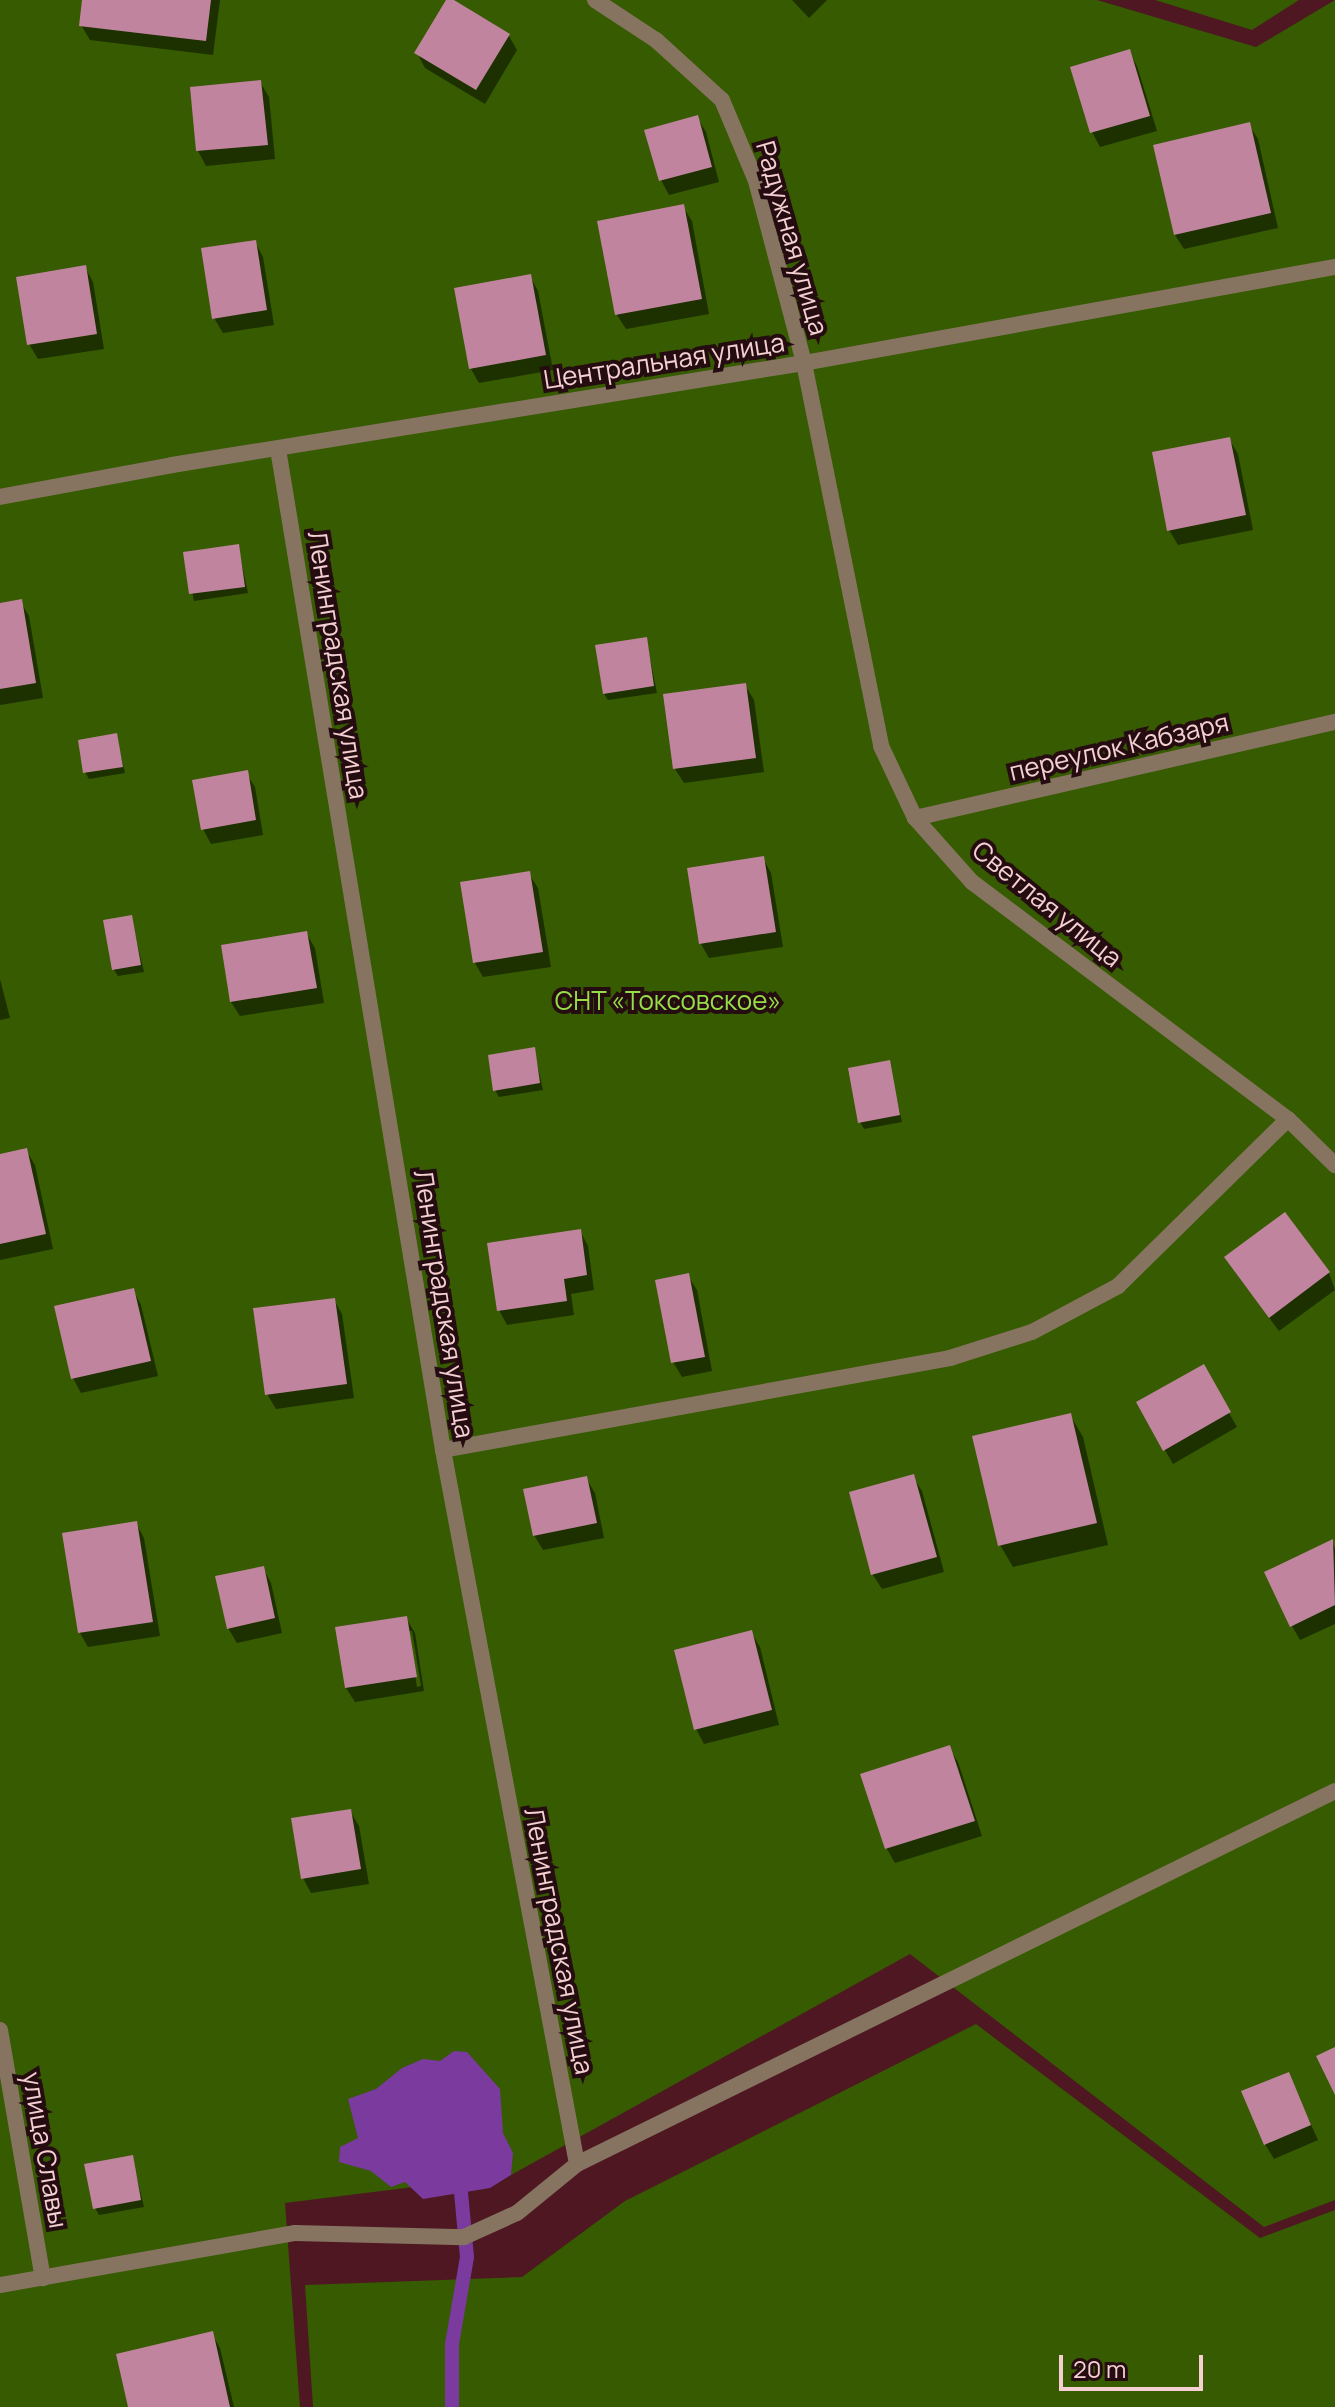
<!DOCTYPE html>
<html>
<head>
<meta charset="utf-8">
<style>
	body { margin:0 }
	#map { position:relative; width:1335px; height:2407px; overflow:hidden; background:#4e1722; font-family:Manrope,sans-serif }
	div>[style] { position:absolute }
	.green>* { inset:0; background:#365b00 }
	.water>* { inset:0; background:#7a3a9e }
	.shadow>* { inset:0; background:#0007 }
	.stream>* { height:14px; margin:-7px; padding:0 7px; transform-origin:7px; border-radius:7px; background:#7a3a9e }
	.building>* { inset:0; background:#c1849f }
	.minor>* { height:16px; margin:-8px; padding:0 8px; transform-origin:8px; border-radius:8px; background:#867460 }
	.tertiary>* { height:16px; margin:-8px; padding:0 8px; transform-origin:8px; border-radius:8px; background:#867460 }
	span { translate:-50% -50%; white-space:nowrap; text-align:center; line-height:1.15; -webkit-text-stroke:8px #250c10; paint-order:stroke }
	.street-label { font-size:26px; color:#f4d0d3 }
	.park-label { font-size:26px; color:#96dd48 }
	.scale { position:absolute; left:1059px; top:2355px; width:144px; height:36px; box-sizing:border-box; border:4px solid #f4d0d3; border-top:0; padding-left:10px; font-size:24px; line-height:28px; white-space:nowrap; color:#f4d0d3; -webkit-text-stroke:6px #250c10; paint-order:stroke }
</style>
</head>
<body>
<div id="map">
	<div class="green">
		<div style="clip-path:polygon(0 0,1097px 0,1256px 47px,1335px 0,1335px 2200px,1264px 2227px,910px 1954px,511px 2175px,285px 2203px,300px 2407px,0 2407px)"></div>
		<div style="clip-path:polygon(1155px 0,1299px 0,1252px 30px)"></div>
		<div style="clip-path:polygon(976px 2024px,1260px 2238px,1335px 2210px,1335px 2407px,313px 2407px,305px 2285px,522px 2277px,625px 2201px)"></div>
	</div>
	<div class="water">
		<div style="clip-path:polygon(454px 2051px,467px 2052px,500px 2089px,503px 2133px,513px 2153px,511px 2175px,490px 2188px,423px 2199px,405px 2182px,391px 2187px,371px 2171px,339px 2162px,340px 2147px,358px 2138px,348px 2099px,376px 2089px,402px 2068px,423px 2059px,440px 2061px)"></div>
	</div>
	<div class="shadow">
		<div style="clip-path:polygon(84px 0,220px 0,213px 55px,90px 40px,81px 25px)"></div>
		<div style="clip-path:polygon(450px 0,509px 36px,517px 50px,485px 104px,425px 68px,417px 53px)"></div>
		<div style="clip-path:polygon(792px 0,827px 0,809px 18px)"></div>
		<div style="clip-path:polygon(1129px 51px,1137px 66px,1157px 131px,1100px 147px,1092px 132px)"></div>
		<div style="clip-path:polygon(260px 82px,269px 97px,275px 159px,206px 166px,198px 151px)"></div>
		<div style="clip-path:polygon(697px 117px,706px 132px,719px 182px,669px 195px,661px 180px)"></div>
		<div style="clip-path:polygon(1249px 125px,1258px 139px,1278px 228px,1184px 249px,1175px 235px,1155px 146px)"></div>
		<div style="clip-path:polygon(683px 207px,692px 221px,709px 314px,626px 329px,617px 315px)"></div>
		<div style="clip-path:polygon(255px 242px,263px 257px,274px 325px,223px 333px,214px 318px)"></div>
		<div style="clip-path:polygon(85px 267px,93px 282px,104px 349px,38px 359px,29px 344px)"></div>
		<div style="clip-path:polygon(530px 276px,538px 291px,553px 370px,479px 383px,471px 369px)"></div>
		<div style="clip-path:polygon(1229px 439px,1238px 454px,1253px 530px,1178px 545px,1169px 530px)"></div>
		<div style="clip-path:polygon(238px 546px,248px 593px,194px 601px,185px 553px)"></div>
		<div style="clip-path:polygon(20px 601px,29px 616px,43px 698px,0 705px,0 605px)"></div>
		<div style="clip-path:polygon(646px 639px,657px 693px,608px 700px,604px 694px)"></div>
		<div style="clip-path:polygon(745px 685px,754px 700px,764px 772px,684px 783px,675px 769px)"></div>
		<div style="clip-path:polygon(116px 735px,125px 773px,89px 779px,85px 772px)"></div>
		<div style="clip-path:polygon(246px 773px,255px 787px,263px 835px,211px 844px,203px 829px)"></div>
		<div style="clip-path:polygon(763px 858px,771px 873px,783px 947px,709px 958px,701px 944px)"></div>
		<div style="clip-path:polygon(529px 874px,538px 888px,551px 967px,483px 977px,475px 963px)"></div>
		<div style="clip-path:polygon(131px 917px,144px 972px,118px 976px,114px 970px)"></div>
		<div style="clip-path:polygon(306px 933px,315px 948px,324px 1003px,240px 1016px,231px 1002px)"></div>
		<div style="clip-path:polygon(0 979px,10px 1018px,0 1020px)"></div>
		<div style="clip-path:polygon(534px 1049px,543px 1090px,499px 1097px,495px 1090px)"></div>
		<div style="clip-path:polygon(889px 1063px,902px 1122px,864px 1129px,860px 1122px)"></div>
		<div style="clip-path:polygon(26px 1150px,35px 1165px,53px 1249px,0 1260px,0 1156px)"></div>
		<div style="clip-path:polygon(1284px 1215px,1329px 1273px,1335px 1290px,1279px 1331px,1235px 1272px)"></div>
		<div style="clip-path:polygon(580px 1231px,588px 1246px,594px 1290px,571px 1294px,574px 1315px,507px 1325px,499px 1310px)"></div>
		<div style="clip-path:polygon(688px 1276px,697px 1290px,712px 1371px,682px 1377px,673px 1362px)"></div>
		<div style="clip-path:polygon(133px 1290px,141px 1305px,158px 1376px,81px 1393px,73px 1378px)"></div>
		<div style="clip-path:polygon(334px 1300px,342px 1314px,354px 1398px,276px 1409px,267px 1394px)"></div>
		<div style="clip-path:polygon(1203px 1367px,1237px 1427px,1173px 1464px,1138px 1403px)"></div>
		<div style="clip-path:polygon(1070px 1415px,1083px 1437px,1108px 1545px,1013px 1567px,1000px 1545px)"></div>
		<div style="clip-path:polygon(913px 1477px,922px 1491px,944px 1572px,882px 1589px,873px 1575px,851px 1494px)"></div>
		<div style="clip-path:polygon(586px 1478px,595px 1493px,604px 1538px,543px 1550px,534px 1535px)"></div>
		<div style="clip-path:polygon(136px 1523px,144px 1538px,160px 1636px,88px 1647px,80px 1633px)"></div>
		<div style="clip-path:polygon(1332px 1542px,1335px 1548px,1335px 1624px,1300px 1640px,1292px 1626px)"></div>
		<div style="clip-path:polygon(263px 1568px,271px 1583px,282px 1633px,237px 1643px,228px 1628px)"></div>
		<div style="clip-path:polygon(evenodd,406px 1618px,415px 1633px,424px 1691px,355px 1702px,346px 1688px,406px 1618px,408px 1631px,412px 1631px,421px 1686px,417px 1687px,408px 1631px)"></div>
		<div style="clip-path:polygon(751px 1632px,760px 1647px,779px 1725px,704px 1744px,696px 1729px)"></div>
		<div style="clip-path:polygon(949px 1748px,958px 1762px,982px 1836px,895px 1863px,887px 1849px,863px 1776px)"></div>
		<div style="clip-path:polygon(350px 1811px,359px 1826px,369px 1884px,311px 1893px,303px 1878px)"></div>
		<div style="clip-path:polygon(1288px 2074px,1318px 2140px,1274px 2159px,1265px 2144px)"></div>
		<div style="clip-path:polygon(132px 2158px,144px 2207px,99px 2215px,95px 2208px)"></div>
		<div style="clip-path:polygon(212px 2334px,220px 2348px,234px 2407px,130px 2407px)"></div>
	</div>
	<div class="stream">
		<div style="left:452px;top:2407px;width:63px;rotate:-90deg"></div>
		<div style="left:452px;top:2344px;width:88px;rotate:-80.2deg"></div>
		<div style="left:467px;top:2257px;width:65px;rotate:-95.3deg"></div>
	</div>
	<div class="building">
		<div style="clip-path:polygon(82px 0,211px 0,206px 41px,79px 26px)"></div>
		<div style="clip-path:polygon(446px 0,454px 0,510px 34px,476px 90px,414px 53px)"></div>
		<div style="clip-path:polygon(1130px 49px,1150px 116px,1090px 133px,1070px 67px)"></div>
		<div style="clip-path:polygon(261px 80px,268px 145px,196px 151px,190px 87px)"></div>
		<div style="clip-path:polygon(698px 115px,712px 167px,659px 181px,644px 130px)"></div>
		<div style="clip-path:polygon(1250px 122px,1271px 213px,1174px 235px,1153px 145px)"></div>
		<div style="clip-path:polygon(684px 204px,702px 299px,615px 315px,597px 221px)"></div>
		<div style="clip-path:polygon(256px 240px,267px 310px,212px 319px,201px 248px)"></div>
		<div style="clip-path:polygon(86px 265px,97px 334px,27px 345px,16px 277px)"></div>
		<div style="clip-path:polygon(531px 274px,546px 355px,469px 369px,454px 288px)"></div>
		<div style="clip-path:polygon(1230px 437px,1246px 515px,1167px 531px,1152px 452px)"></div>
		<div style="clip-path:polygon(239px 544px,245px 587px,189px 594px,183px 552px)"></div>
		<div style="clip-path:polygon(22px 599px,36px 683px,0 689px,0 603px)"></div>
		<div style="clip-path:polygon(647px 637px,654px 686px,603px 694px,595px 645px)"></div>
		<div style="clip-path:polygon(746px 683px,756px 758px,673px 769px,663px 694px)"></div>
		<div style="clip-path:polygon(117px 733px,123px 767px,83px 773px,78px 740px)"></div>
		<div style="clip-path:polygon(248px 770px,256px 820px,201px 830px,192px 780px)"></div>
		<div style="clip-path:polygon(764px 856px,776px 932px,699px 944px,687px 868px)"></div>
		<div style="clip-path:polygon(530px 871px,543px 952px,473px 963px,460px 882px)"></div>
		<div style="clip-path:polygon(132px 915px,141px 965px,112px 970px,103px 920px)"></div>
		<div style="clip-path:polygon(307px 931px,317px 988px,230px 1002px,221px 945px)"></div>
		<div style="clip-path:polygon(535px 1047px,540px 1083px,493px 1091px,488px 1055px)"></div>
		<div style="clip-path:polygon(890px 1060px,900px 1115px,858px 1123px,848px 1068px)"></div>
		<div style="clip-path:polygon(27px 1148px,46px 1234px,0 1244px,0 1154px)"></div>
		<div style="clip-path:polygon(1285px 1212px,1330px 1272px,1269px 1318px,1224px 1257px)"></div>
		<div style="clip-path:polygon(581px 1229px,587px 1275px,564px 1279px,567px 1301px,497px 1311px,487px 1243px)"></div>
		<div style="clip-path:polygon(689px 1273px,705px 1357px,671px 1363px,655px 1280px)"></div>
		<div style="clip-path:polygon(134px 1288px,151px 1361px,71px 1379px,54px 1306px)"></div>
		<div style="clip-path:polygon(335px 1298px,347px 1384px,265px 1395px,253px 1308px)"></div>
		<div style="clip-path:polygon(1204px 1364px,1231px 1412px,1163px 1451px,1136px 1402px)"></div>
		<div style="clip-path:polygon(1071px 1413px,1097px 1523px,998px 1546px,972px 1436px)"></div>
		<div style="clip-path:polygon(914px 1474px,937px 1557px,871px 1575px,849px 1492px)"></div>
		<div style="clip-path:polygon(587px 1476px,597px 1523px,533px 1536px,523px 1489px)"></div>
		<div style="clip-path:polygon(137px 1521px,153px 1622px,78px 1633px,62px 1533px)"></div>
		<div style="clip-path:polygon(1333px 1539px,1335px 1605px,1290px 1627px,1264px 1572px)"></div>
		<div style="clip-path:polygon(264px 1566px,275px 1618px,227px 1629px,215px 1576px)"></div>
		<div style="clip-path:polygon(407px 1616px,417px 1677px,345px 1688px,335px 1627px)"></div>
		<div style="clip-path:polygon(752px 1630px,772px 1710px,694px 1730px,674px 1650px)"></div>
		<div style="clip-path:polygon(950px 1745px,975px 1821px,885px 1849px,860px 1774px)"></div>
		<div style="clip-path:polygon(351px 1809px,361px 1869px,301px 1879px,291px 1818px)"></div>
		<div style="clip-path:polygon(1335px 2047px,1335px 2095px,1316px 2056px)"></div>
		<div style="clip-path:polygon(1289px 2072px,1311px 2125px,1264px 2145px,1241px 2091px)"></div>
		<div style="clip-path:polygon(133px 2155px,141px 2200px,93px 2209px,84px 2164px)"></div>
		<div style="clip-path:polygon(213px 2331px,230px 2407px,128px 2407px,116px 2354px)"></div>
	</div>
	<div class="minor">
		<div style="left:595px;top:0;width:73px;rotate:33.3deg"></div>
		<div style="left:656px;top:40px;width:89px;rotate:42.3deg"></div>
		<div style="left:722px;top:100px;width:88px;rotate:67.2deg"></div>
		<div style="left:756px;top:181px;width:188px;rotate:75.2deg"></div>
		<div style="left:804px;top:363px;width:391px;rotate:78.6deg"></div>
		<div style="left:881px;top:746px;width:80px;rotate:64.7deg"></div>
		<div style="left:915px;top:818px;width:86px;rotate:48.3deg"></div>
		<div style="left:972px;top:882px;width:395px;rotate:36.9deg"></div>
		<div style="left:1288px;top:1119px;width:66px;rotate:44.4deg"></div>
		<div style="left:278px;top:449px;width:1015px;rotate:80.64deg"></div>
		<div style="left:443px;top:1450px;width:726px;rotate:79.37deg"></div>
		<div style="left:915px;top:818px;width:431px;rotate:-12.9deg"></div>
		<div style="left:443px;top:1450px;width:515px;rotate:-10.28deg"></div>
		<div style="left:950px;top:1358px;width:86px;rotate:-17.6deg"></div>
		<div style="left:1032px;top:1332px;width:98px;rotate:-28.1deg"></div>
		<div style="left:1118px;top:1286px;width:238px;rotate:-44.5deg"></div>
		<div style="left:0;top:2030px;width:252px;rotate:80.2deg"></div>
		<div style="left:0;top:2285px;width:300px;rotate:-10deg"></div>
		<div style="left:295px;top:2233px;width:169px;rotate:1.4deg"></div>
		<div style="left:464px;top:2237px;width:58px;rotate:-24.4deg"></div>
		<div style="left:517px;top:2213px;width:77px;rotate:-39.2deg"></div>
		<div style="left:577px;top:2164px;width:845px;rotate:-26.2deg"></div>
	</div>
	<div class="tertiary">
		<div style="left:0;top:497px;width:175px;rotate:-10.5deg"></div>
		<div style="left:172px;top:465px;width:640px;rotate:-9.17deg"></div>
		<div style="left:804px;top:363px;width:540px;rotate:-10.25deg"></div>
	</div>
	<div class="street-label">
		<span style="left:792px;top:238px;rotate:74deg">Радужная улица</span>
		<span style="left:664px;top:361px;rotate:-9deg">Центральная улица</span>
		<span style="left:338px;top:665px;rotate:81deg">Ленинградская улица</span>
		<span style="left:1119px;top:747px;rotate:-13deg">переулок Кабзаря</span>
		<span style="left:1047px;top:904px;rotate:39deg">Светлая улица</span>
		<span style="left:444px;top:1304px;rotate:81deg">Ленинградская улица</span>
		<span style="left:559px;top:1941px;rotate:79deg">Ленинградская улица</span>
		<span style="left:45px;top:2150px;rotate:80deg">улица Славы</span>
	</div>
	<div class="park-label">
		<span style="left:668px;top:1001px">СНТ «Токсовское»</span>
	</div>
	<div class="scale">20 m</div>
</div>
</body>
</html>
